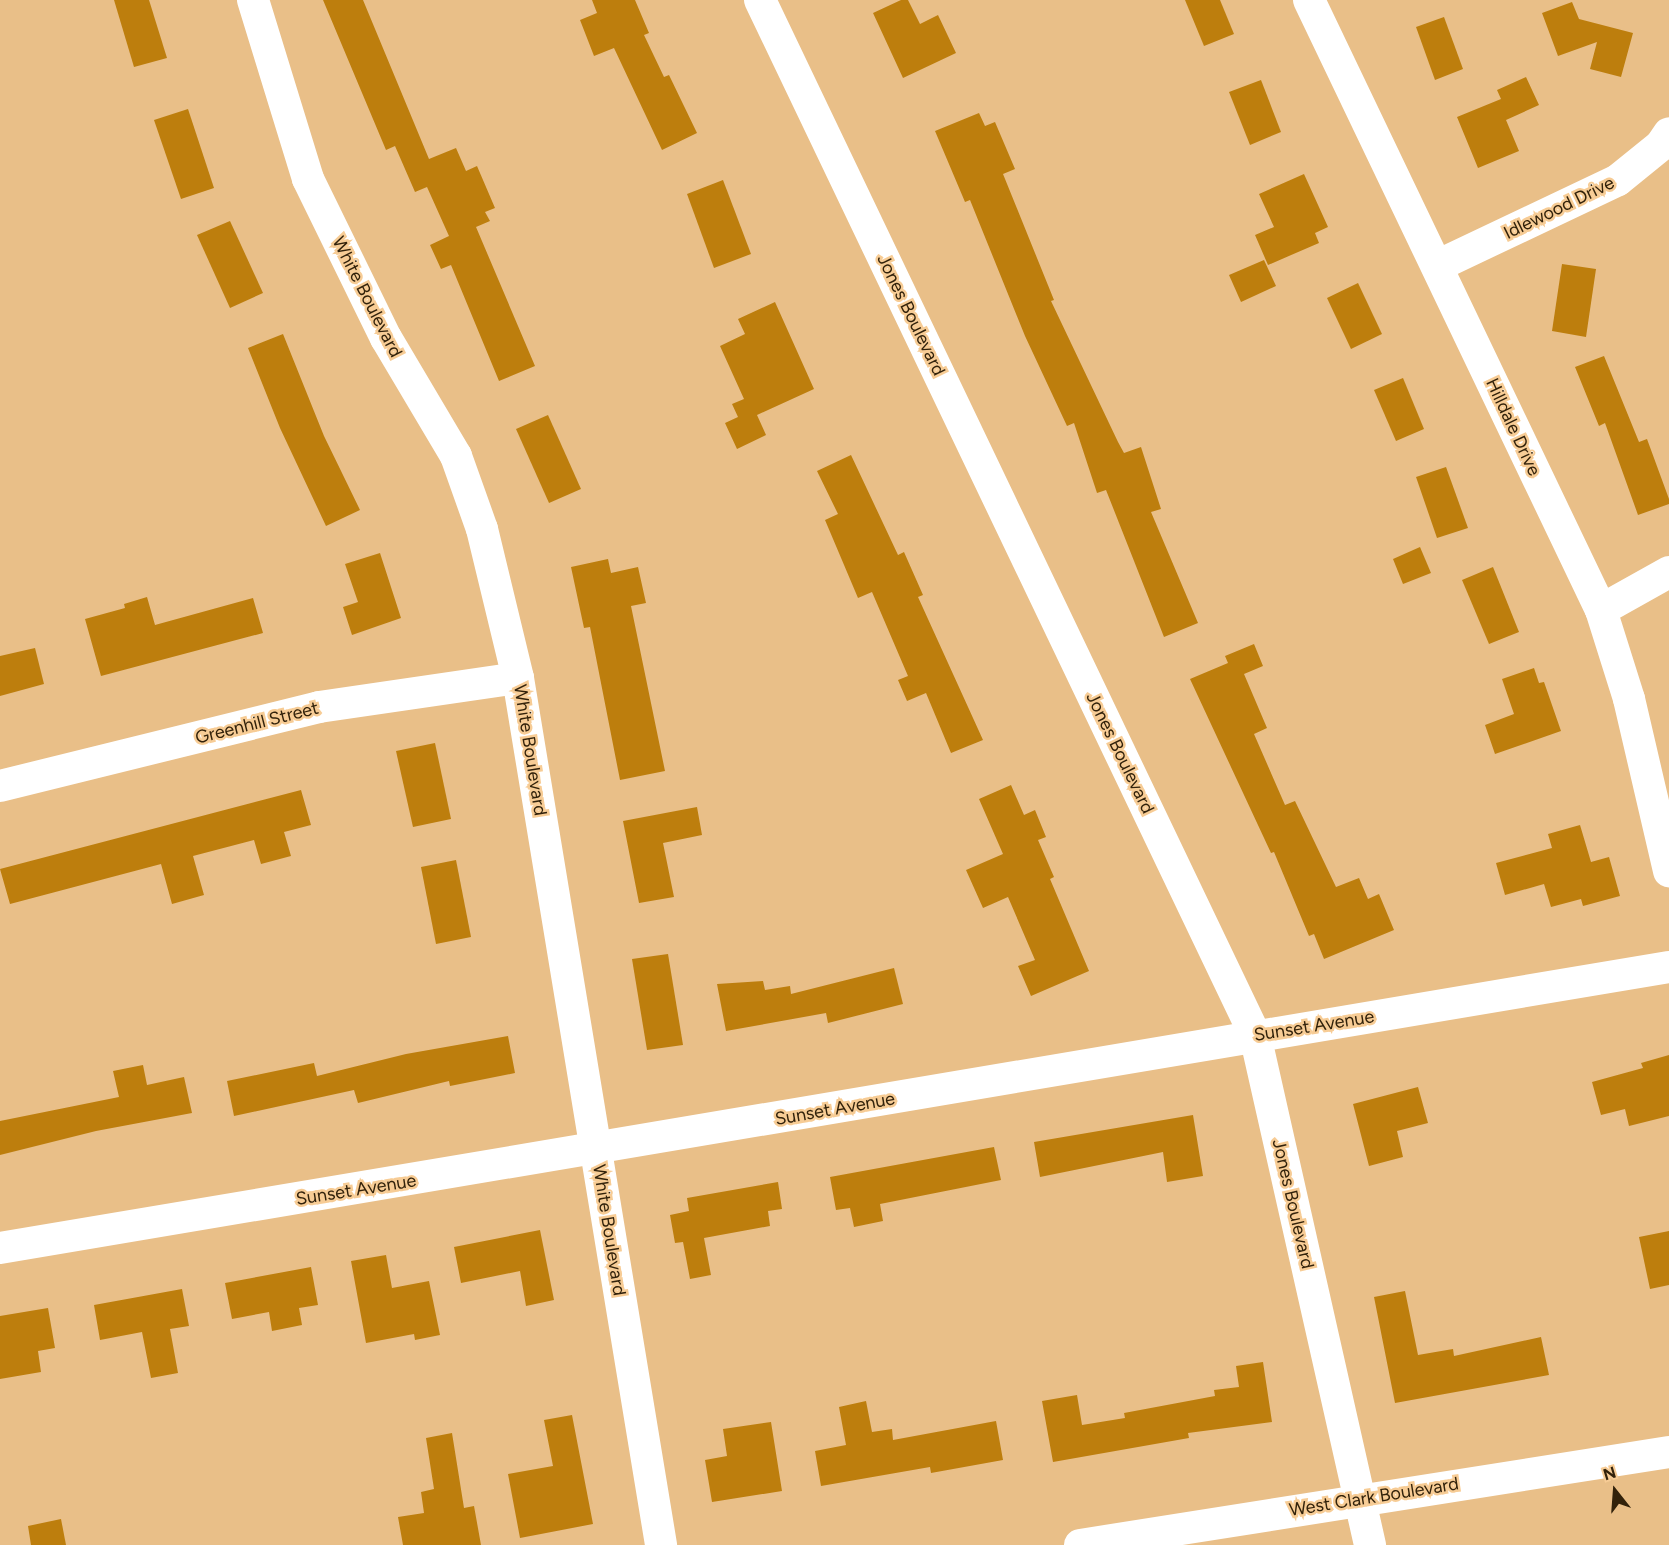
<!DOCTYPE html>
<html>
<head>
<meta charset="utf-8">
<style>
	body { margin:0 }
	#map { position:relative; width:1669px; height:1545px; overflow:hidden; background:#e9bf88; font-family:Figtree,sans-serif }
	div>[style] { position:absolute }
	.building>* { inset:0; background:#bd7e0d }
	.minor>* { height:32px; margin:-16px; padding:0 16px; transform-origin:16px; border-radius:16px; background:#fff }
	span { translate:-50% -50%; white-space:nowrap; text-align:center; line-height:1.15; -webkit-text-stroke:5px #f7cc95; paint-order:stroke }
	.street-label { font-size:18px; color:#32220b }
	.north { position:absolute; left:1585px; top:1461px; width:60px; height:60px; -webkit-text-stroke:4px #f7cc95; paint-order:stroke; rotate:343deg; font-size:16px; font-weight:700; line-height:24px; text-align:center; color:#32220b }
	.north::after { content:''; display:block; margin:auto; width:21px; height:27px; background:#32220b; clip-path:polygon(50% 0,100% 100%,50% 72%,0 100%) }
</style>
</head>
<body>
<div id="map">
	<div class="building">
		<div style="clip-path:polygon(114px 0,149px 0,167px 58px,134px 67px)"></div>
		<div style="clip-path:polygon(323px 0,363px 0,429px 159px,456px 148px,466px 171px,477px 166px,495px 208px,485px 212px,490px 221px,476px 227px,535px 366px,499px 381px,451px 265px,441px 269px,430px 245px,449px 236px,427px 187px,415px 192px,395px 146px,386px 150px)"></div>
		<div style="clip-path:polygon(592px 0,635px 0,649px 33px,644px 35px,664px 77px,669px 75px,697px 133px,662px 150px,614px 48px,594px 56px,580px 20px,597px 13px)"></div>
		<div style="clip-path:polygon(901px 0,908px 0,920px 24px,938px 15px,956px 53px,903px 78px,873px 13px)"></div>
		<div style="clip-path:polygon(1185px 0,1220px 0,1234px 34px,1204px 46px)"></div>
		<div style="clip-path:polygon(1572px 2px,1579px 19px,1633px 33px,1621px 77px,1590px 69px,1597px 42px,1558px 56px,1542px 13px)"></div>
		<div style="clip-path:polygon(1444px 17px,1463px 69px,1435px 80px,1416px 27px)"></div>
		<div style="clip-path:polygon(1526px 77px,1539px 105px,1506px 120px,1519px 151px,1478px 168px,1457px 117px,1501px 99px,1497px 90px)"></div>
		<div style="clip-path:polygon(1261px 80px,1281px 132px,1250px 145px,1229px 92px)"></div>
		<div style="clip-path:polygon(188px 109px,214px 188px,181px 199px,154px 120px)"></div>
		<div style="clip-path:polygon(979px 113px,985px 126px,995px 122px,1015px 169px,1003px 174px,1054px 300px,1051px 301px,1118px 442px,1124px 453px,1141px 447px,1161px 509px,1151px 512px,1198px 623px,1164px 637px,1106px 490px,1097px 493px,1074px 423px,1067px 426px,1025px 336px,970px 200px,965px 202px,935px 131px)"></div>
		<div style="clip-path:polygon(1304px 174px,1328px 227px,1315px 233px,1319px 243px,1268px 265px,1255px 235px,1274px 227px,1259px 194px)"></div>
		<div style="clip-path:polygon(723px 180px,751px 254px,714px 268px,687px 194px)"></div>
		<div style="clip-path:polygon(230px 221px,263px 293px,230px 308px,197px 235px)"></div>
		<div style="clip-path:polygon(1264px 260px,1276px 286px,1241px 302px,1229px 275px)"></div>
		<div style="clip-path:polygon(1562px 264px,1596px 269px,1586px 337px,1552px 331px)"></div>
		<div style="clip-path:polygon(1358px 283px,1382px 334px,1351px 349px,1327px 298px)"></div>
		<div style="clip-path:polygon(775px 302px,814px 389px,757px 415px,766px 435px,737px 449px,725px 423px,738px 417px,732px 404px,744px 399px,720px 346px,745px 334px,738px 319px)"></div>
		<div style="clip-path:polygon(283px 334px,324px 436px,360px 510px,326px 526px,280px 428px,248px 348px)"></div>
		<div style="clip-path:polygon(1604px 356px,1639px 442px,1647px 439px,1669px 499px,1669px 504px,1638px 515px,1605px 423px,1599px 426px,1575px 367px)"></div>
		<div style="clip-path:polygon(1403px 378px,1424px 429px,1396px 441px,1374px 390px)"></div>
		<div style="clip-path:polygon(548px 415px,581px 489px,549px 503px,516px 429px)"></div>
		<div style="clip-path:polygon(851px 455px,898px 555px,904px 552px,923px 595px,918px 597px,983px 740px,951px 753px,926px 693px,907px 701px,898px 680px,908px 676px,872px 592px,858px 598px,825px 520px,838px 514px,817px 471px)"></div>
		<div style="clip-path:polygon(1446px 467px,1468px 528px,1437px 538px,1416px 477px)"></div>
		<div style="clip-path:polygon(1420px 547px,1431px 573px,1403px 584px,1393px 559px)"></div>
		<div style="clip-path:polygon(380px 553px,401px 618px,352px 635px,343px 607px,358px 602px,345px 564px)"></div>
		<div style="clip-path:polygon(608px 559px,611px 573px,638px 567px,646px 603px,631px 606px,665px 771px,620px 780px,590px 627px,584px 628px,571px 567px)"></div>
		<div style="clip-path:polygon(1493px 567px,1519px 632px,1489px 644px,1462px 580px)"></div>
		<div style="clip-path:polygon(147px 597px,155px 625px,253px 598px,263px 633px,101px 676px,85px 619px,125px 608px,124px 604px)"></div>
		<div style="clip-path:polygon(1254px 644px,1263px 666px,1244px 674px,1267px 728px,1254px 734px,1285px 805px,1295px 801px,1336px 887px,1359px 878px,1368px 899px,1379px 894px,1394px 930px,1324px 959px,1314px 934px,1309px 936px,1274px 852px,1271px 853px,1190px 679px,1228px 663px,1225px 656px)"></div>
		<div style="clip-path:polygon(35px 648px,44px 684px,0 696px,0 656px)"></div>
		<div style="clip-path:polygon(1534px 668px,1539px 683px,1544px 682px,1561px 731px,1495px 754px,1485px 725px,1514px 714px,1502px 679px)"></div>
		<div style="clip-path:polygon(435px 743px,451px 819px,413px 827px,396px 751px)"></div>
		<div style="clip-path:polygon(1011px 785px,1024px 815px,1035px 810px,1046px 837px,1038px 840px,1054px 877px,1050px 879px,1089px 971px,1031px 996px,1018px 966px,1035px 960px,1008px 897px,983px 908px,966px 870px,1003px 854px,979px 799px)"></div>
		<div style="clip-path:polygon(301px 790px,311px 825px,284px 832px,291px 856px,261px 864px,254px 840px,193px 856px,204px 895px,172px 904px,161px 864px,10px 904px,0 869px)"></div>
		<div style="clip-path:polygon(697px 807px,702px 835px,663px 843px,674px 897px,639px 903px,623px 821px)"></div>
		<div style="clip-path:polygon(1580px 825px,1591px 862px,1609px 857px,1620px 896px,1583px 906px,1581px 899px,1551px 907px,1544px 884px,1505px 895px,1496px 863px,1552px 848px,1548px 834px)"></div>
		<div style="clip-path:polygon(456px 860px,471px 937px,436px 944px,421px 867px)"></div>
		<div style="clip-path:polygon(668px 954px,683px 1045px,647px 1050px,632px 959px)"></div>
		<div style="clip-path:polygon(894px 968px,903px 1004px,828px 1023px,826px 1013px,726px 1031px,717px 984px,763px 981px,765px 990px,790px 986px,791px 994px)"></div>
		<div style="clip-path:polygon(508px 1036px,515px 1073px,450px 1086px,449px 1081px,358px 1103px,354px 1090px,234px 1116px,227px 1081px,314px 1063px,317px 1076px,406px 1054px)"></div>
		<div style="clip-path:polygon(1669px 1055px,1669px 1116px,1629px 1126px,1625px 1109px,1601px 1115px,1592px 1082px,1643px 1068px,1641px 1063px)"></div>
		<div style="clip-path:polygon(143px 1065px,147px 1085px,184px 1077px,192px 1113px,96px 1131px,0 1155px,0 1121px,119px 1097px,113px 1071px)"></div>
		<div style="clip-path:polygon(1418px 1087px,1428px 1123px,1397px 1131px,1403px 1157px,1369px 1166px,1353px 1104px)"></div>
		<div style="clip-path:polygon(1193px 1115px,1203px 1176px,1167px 1182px,1163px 1152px,1040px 1177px,1034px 1142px)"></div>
		<div style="clip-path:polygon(994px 1147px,1001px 1180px,880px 1204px,883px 1221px,854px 1227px,850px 1208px,836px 1210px,830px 1177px)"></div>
		<div style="clip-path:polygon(778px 1182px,782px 1209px,768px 1211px,770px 1226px,704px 1238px,711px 1275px,690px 1279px,683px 1242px,675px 1243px,670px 1215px,689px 1211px,687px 1198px)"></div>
		<div style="clip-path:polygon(540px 1230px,554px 1300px,526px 1306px,520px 1271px,461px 1283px,454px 1247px)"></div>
		<div style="clip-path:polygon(1669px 1231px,1669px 1285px,1650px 1289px,1639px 1237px)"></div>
		<div style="clip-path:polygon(386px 1255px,392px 1288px,429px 1281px,440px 1335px,415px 1340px,414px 1334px,366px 1343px,351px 1261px)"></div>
		<div style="clip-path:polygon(311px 1267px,318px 1305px,299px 1308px,302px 1325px,272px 1331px,269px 1312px,232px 1319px,225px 1283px)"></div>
		<div style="clip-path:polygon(182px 1289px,189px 1326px,170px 1329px,178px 1373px,151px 1378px,142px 1332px,100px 1340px,94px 1305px)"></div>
		<div style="clip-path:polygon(1405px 1291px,1418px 1355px,1453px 1349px,1454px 1356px,1541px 1337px,1549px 1375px,1395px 1403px,1374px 1297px)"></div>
		<div style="clip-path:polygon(48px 1308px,55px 1348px,38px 1351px,41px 1372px,0 1379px,0 1316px)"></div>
		<div style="clip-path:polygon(1263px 1362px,1272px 1422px,1188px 1433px,1189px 1438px,1053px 1462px,1042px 1401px,1077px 1395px,1082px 1425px,1125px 1418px,1124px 1413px,1215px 1396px,1214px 1390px,1239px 1387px,1236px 1366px)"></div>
		<div style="clip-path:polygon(866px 1401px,872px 1432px,892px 1429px,893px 1440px,996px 1421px,1003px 1460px,931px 1473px,930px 1467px,821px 1486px,815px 1451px,846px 1445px,839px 1407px)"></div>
		<div style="clip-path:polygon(572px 1415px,593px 1524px,520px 1538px,508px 1474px,553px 1466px,544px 1420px)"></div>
		<div style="clip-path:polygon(771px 1422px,782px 1491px,712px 1502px,705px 1460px,727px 1456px,723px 1429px)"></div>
		<div style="clip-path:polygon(452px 1433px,464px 1508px,474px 1506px,481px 1545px,403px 1545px,398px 1517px,424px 1513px,421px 1492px,434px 1489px,426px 1438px)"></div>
		<div style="clip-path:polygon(61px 1519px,66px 1545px,31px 1545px,28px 1526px)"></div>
	</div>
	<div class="minor">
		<div style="left:253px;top:0;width:187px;rotate:72.9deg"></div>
		<div style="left:308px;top:179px;width:177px;rotate:63.9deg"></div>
		<div style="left:386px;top:338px;width:137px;rotate:59.3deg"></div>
		<div style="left:456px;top:456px;width:77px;rotate:70.4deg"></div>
		<div style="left:482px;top:529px;width:153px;rotate:76.4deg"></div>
		<div style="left:518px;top:678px;width:879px;rotate:80.63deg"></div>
		<div style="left:760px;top:0;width:1147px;rotate:64.44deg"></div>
		<div style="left:1255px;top:1035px;width:523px;rotate:77.29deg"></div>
		<div style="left:1309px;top:0;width:676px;rotate:64.42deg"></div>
		<div style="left:1601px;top:610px;width:93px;rotate:72.5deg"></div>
		<div style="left:1629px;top:699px;width:177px;rotate:76.9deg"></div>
		<div style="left:1437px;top:266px;width:200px;rotate:-25.4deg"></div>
		<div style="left:1618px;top:180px;width:55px;rotate:-39.1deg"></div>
		<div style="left:1661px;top:145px;width:14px;rotate:-56deg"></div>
		<div style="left:1601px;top:610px;width:78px;rotate:-29.2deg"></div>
		<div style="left:0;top:786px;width:329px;rotate:-13.9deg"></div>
		<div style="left:319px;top:707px;width:201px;rotate:-8.3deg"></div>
		<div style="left:0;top:1248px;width:1692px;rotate:-9.56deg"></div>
		<div style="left:1080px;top:1545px;width:596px;rotate:-8.97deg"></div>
	</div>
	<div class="street-label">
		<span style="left:1559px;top:208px;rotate:-26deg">Idlewood Drive</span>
		<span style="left:367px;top:297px;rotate:63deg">White Boulevard</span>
		<span style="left:911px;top:315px;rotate:64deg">Jones Boulevard</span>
		<span style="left:1513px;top:427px;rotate:65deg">Hilldale Drive</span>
		<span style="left:257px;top:723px;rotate:-14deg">Greenhill Street</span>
		<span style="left:530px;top:750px;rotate:81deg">White Boulevard</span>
		<span style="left:1120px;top:753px;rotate:64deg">Jones Boulevard</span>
		<span style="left:1314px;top:1026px;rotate:-9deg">Sunset Avenue</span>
		<span style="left:835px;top:1109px;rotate:-10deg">Sunset Avenue</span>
		<span style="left:356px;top:1190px;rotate:-9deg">Sunset Avenue</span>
		<span style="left:1293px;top:1204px;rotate:77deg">Jones Boulevard</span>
		<span style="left:609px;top:1230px;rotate:81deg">White Boulevard</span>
		<span style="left:1374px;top:1497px;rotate:-9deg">West Clark Boulevard</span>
	</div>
	<div class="north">N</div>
</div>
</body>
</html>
